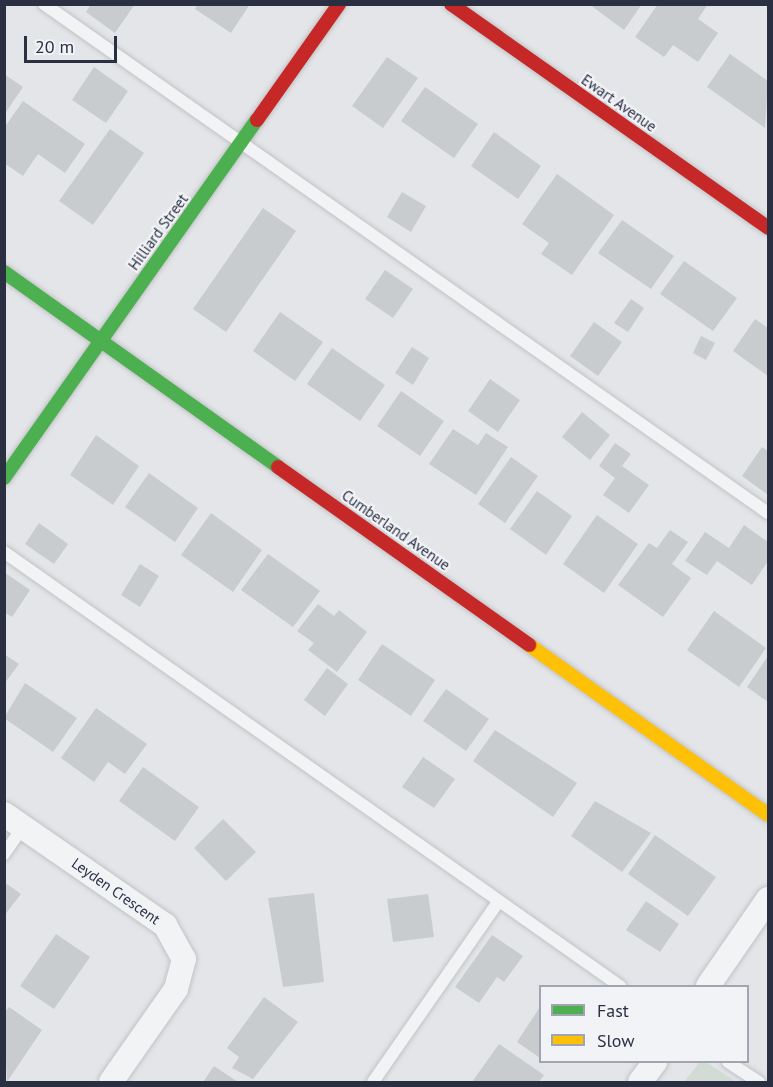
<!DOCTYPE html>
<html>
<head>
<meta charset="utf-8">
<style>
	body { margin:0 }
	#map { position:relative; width:773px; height:1087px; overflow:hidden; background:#e3e5e8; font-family:"PT Sans",sans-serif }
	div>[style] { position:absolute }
	.green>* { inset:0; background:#d2dcd4 }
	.building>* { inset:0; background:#c9cccf }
	.roads { filter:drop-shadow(0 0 2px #c1c3c6) drop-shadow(0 0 2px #c1c3c6) }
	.lane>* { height:12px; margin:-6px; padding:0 6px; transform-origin:6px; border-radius:6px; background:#f2f3f5 }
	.street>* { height:24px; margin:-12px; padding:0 12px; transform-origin:12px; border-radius:12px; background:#f2f3f5 }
	.fast>* { height:14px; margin:-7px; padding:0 7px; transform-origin:7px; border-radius:7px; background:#4caf50 }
	.slow>* { height:14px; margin:-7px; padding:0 7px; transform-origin:7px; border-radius:7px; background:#ffc107 }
	.jam>* { height:14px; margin:-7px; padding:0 7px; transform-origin:7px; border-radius:7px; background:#c62828 }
	span { translate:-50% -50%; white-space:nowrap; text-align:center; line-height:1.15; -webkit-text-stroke:4.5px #f1f3f7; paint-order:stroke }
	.street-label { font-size:15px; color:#2a3042 }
	.frame { position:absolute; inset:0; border:6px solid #2a3042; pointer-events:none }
	.legend { position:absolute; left:539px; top:985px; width:210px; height:78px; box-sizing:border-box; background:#f1f3f7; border:2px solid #a1a5af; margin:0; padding:8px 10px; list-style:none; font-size:18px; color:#2a3042 }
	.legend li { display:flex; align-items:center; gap:12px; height:30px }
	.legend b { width:30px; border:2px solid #a1a5af }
	.scale { position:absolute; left:24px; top:36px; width:93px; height:27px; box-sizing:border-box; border:3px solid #2a3042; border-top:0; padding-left:8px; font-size:18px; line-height:21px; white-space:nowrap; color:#2a3042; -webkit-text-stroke:4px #f1f3f7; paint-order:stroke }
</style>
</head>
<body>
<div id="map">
	<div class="green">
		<div style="clip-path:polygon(700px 1062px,706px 1062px,736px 1082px,684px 1082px)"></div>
	</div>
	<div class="building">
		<div style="clip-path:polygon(91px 4px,135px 4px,115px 33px,86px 12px)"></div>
		<div style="clip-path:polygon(198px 4px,250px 4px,231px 33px,195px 9px)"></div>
		<div style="clip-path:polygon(589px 4px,642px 4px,624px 30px)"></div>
		<div style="clip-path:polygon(658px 4px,708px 4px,698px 19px,718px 33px,698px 62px,673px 45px,664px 57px,635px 37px)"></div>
		<div style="clip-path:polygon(730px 54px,768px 81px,765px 128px,707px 87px)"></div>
		<div style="clip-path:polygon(387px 57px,418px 78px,383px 128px,352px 106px)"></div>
		<div style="clip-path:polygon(94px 67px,128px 91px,106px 123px,72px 100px)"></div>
		<div style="clip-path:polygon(4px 74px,23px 87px,4px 115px)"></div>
		<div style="clip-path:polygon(425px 87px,478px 124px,454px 158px,401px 121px)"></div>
		<div style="clip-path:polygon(23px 101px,85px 144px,65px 173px,38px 154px,23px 176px,4px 163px,4px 128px)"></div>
		<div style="clip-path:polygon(110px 129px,144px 153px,93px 225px,59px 201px)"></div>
		<div style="clip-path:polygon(494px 132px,541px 166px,518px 199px,471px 166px)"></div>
		<div style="clip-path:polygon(557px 174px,614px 215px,572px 275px,541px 254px,549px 243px,522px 224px)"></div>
		<div style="clip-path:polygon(402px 192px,426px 206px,411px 232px,387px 217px)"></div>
		<div style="clip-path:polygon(263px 208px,296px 231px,226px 332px,193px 309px)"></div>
		<div style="clip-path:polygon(622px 220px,674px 256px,651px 289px,598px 253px)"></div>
		<div style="clip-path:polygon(684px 261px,737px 298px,713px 331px,660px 294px)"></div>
		<div style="clip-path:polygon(385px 270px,413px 289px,393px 318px,365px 299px)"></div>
		<div style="clip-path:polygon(631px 299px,644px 308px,628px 332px,614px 323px)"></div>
		<div style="clip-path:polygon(280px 312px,323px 342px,295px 381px,253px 351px)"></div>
		<div style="clip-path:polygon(755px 319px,768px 328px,768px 376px,733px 351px)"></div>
		<div style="clip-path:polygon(594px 322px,622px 342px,598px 376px,570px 356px)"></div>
		<div style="clip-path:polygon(701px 336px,715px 343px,706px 360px,693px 353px)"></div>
		<div style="clip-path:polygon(412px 347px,429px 358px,413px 385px,395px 373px)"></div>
		<div style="clip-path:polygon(332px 348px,385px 385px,360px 421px,307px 384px)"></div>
		<div style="clip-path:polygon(490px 379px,520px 400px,498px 432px,468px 411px)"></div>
		<div style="clip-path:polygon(401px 391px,444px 421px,420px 456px,377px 426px)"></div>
		<div style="clip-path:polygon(582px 412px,610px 435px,590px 460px,562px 437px)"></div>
		<div style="clip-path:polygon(453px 429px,478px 445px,486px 433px,508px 447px,476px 495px,429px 464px)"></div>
		<div style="clip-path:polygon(96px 435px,139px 466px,113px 505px,70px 475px)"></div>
		<div style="clip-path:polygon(615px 443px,631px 454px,622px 466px,649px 485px,629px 513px,603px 495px,615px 478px,599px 466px)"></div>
		<div style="clip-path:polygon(762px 447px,768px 451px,768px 495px,742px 476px)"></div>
		<div style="clip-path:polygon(511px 457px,538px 476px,505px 523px,478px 504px)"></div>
		<div style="clip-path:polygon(149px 473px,198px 508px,175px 542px,125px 507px)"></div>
		<div style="clip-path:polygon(537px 491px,572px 516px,546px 555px,510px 529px)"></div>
		<div style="clip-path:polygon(211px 513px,262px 550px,233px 592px,181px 555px)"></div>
		<div style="clip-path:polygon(597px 515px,638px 544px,604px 593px,563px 564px)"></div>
		<div style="clip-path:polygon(39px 523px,68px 544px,54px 564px,25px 544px)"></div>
		<div style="clip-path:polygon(744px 525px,768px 542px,768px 561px,752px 585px,717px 561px,707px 575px,685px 561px,705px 532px,729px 548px)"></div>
		<div style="clip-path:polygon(670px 530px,688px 542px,672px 564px,691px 578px,663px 617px,618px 585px,649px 543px,657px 548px)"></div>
		<div style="clip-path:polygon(268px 554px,320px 591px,293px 627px,241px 590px)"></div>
		<div style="clip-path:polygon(140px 564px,159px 576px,140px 607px,121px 595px)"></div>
		<div style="clip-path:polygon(4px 572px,30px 590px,12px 617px,4px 612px)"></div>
		<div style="clip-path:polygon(318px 604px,334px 616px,339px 610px,367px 632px,337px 672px,308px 650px,314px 643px,297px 631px)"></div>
		<div style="clip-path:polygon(714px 611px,766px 648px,739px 687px,687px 650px)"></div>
		<div style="clip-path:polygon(382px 644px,435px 680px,411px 716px,358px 680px)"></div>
		<div style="clip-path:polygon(4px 654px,19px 664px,4px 684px)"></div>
		<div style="clip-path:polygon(768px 656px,768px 702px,747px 687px)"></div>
		<div style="clip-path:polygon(327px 668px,348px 684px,325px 716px,304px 700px)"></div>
		<div style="clip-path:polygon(25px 683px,77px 718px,53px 752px,4px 718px)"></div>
		<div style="clip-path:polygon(446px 689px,489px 719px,466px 751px,423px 721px)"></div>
		<div style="clip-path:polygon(96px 708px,147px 744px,125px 774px,108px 762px,94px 782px,61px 758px)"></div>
		<div style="clip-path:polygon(495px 730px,577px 783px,553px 817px,473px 761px)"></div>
		<div style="clip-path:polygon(423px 757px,455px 779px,434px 808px,402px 787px)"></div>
		<div style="clip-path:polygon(143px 767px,199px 807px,175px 841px,119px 801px)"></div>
		<div style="clip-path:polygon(595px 801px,651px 833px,622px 872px,571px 836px)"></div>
		<div style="clip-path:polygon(223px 819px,256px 852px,226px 881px,194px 848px)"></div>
		<div style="clip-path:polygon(655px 835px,716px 877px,688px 916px,628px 874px)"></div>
		<div style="clip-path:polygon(7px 884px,21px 894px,4px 916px,4px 887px)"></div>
		<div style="clip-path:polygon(314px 893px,324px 982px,283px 987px,268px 898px)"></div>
		<div style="clip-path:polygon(428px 894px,434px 937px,393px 942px,387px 899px)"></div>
		<div style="clip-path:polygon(646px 901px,679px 924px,660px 952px,626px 930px)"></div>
		<div style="clip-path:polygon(56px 934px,90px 957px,54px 1009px,20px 986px)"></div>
		<div style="clip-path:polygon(492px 935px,523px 956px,504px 982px,497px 977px,479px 1003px,455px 987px)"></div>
		<div style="clip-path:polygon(264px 997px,298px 1022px,253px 1079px,232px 1068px,239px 1057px,227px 1048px)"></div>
		<div style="clip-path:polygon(9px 1007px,42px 1030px,7px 1082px,4px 1013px)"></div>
		<div style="clip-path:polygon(540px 1007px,540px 1058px,517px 1042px)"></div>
		<div style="clip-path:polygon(499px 1044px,544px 1075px,539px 1082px,472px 1082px)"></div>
		<div style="clip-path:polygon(214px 1066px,238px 1082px,203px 1082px)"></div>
	</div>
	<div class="roads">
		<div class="lane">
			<div style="left:44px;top:4px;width:885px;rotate:35.11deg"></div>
			<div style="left:4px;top:552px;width:754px;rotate:35.17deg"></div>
			<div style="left:4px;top:854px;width:33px;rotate:-55deg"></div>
			<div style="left:728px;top:1062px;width:37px;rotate:33deg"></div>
			<div style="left:373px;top:1082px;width:219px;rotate:-55.2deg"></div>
		</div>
		<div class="street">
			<div style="left:4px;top:814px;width:196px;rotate:34.6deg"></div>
			<div style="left:165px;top:925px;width:39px;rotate:61deg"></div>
			<div style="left:184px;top:959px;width:31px;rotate:105deg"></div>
			<div style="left:176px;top:989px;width:113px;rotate:125deg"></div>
			<div style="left:708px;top:986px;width:106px;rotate:-55.4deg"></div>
			<div style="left:640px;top:1082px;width:25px;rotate:-53deg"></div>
		</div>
		<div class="fast">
			<div style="left:4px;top:272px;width:336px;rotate:35.4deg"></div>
			<div style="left:4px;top:478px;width:438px;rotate:-54.8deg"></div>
		</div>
		<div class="slow">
			<div style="left:529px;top:645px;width:293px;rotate:35.4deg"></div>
		</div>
		<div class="jam">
			<div style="left:451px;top:4px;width:388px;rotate:35.2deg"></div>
			<div style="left:257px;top:120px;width:142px;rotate:-54.7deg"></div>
			<div style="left:278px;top:467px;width:308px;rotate:35.3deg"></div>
		</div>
	</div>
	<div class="street-label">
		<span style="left:619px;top:103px;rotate:35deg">Ewart Avenue</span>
		<span style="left:158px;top:232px;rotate:-54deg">Hilliard Street</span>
		<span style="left:396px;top:530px;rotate:35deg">Cumberland Avenue</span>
		<span style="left:116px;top:891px;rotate:35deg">Leyden Crescent</span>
	</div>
	<div class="frame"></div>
	<ul class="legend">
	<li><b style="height:8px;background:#4caf50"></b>Fast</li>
	<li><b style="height:8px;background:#ffc107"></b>Slow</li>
	</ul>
	<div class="scale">20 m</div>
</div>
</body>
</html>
